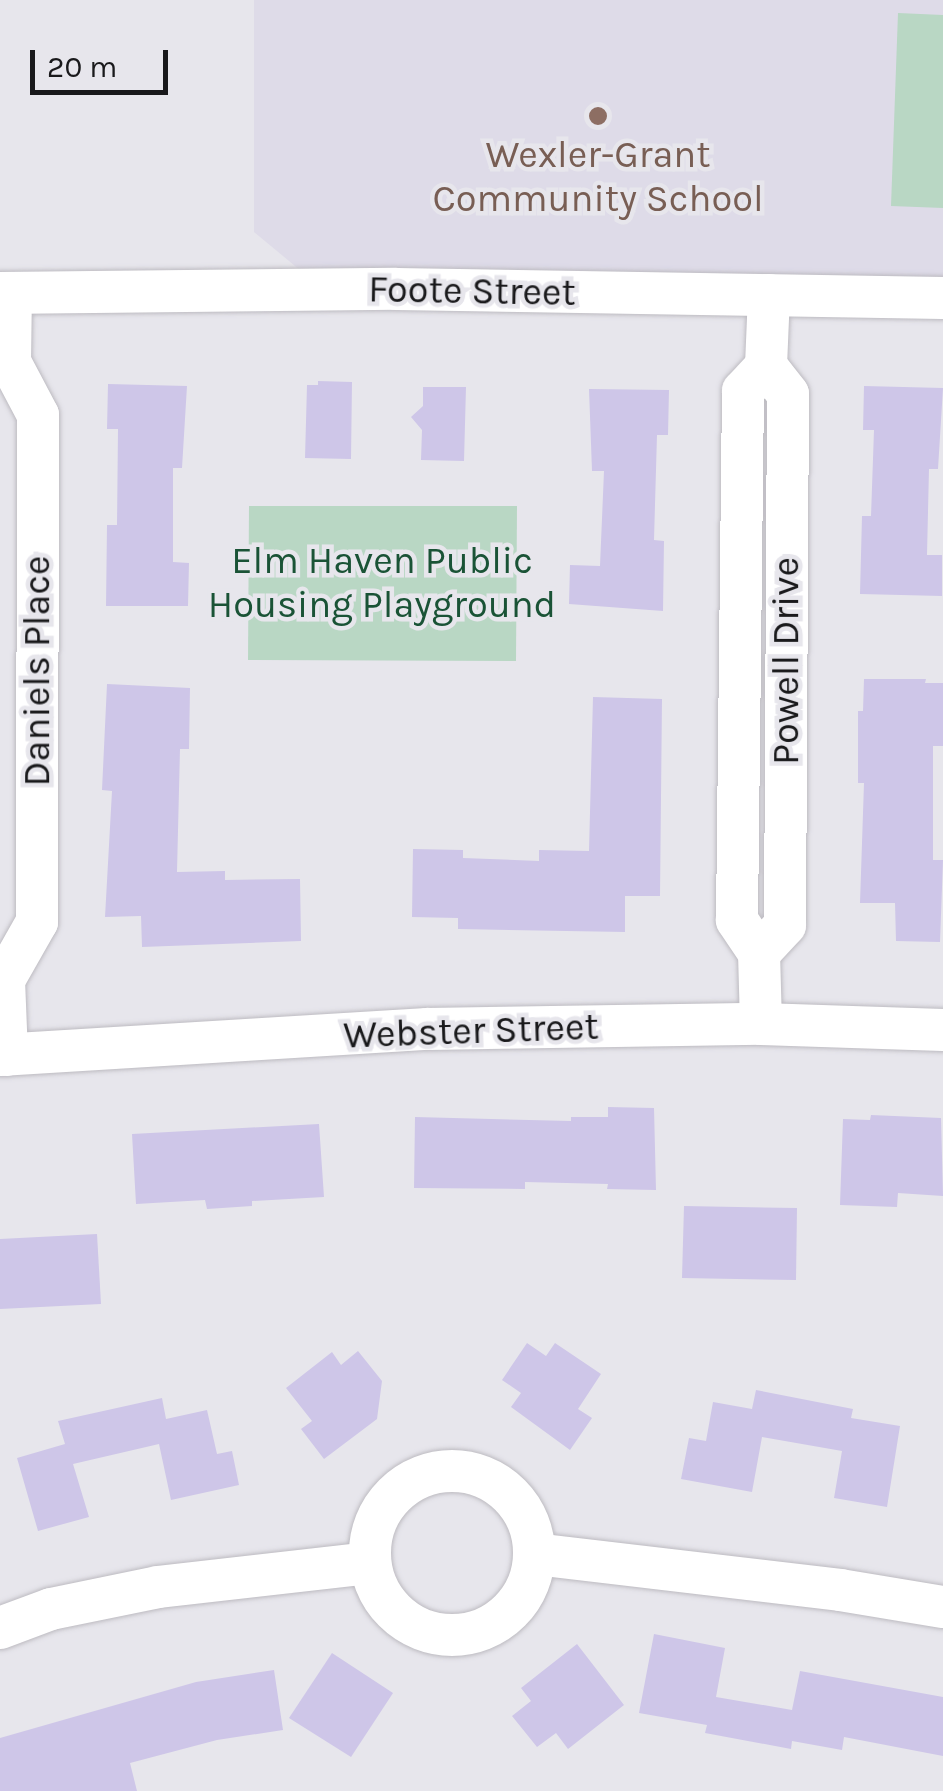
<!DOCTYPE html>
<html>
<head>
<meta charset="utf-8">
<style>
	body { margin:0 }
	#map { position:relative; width:943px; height:1791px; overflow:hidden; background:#e7e6ec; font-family:Karla,sans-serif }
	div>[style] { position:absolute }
	.built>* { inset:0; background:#dedbe8 }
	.green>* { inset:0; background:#b9d7c4 }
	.building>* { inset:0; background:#cec6e8 }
	.roads { filter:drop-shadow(0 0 2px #bdbbc1) drop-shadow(0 0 2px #bdbbc1) }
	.street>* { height:42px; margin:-21px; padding:0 21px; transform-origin:21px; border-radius:21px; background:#fff }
	.street>.ring { margin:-21px; padding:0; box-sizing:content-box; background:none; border:42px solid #fff; border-radius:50% }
	.dots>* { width:28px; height:28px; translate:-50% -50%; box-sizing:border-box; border:5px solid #e7e6ec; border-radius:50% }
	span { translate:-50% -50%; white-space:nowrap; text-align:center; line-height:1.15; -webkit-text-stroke:9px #e7e6ec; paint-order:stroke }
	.education-label { font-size:38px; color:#785e54 }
	.street-label { font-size:38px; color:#19191b }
	.park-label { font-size:38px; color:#1a5336 }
	.scale { position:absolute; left:30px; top:50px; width:138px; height:45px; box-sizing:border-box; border:5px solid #19191b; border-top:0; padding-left:12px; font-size:30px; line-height:35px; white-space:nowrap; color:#19191b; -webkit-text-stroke:8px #e7e6ec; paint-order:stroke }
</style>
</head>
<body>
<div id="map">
	<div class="built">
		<div style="clip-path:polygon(254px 0,943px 0,943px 298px,324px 290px,254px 232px)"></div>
	</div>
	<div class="green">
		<div style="clip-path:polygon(898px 13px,943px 15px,943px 208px,891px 206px)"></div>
		<div style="clip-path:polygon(249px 506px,517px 506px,516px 661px,248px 660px)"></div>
	</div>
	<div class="building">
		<div style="clip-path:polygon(318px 381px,352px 382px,351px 459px,305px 458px,307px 385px,318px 385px)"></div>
		<div style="clip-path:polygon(108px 384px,187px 386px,182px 468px,173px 468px,173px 562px,189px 563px,188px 606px,106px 606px,107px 525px,117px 525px,118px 429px,107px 429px)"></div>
		<div style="clip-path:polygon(864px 386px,943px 388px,938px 469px,929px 469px,927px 555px,942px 555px,942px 596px,860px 594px,862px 516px,871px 516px,874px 430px,863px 430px)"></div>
		<div style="clip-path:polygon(423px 387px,466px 387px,464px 461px,421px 460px,422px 430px,411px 417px,423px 406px)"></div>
		<div style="clip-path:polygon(589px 389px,669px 390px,668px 435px,657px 435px,654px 540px,664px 541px,663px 611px,569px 604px,570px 565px,600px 566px,604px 471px,592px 471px)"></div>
		<div style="clip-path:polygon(864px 679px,926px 679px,925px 683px,943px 683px,943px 746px,933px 746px,933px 860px,943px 860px,940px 942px,896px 941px,895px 903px,860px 903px,864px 783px,858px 783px,858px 711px,863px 711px)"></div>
		<div style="clip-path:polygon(107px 684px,190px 688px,189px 749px,180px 749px,177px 872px,225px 871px,225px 880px,300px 879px,301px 941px,142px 947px,141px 916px,105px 917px,112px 791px,102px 790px)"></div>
		<div style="clip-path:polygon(593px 697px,662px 699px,660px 896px,625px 896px,625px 932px,458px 929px,458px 918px,412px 917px,413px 849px,463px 850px,463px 858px,539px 861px,539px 850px,589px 851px)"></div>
		<div style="clip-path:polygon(608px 1107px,654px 1108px,656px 1190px,607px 1189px,608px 1184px,525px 1182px,525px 1189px,414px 1188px,415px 1117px,571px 1121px,571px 1117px,608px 1117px)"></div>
		<div style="clip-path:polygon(871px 1115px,941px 1118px,943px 1196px,898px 1193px,897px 1207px,840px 1205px,843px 1119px,870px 1120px)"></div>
		<div style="clip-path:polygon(319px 1124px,324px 1197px,252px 1201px,252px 1206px,207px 1209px,205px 1200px,136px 1204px,132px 1134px)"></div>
		<div style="clip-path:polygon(684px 1206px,797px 1208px,796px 1280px,682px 1278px)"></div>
		<div style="clip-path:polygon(97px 1234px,101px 1304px,0 1309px,0 1239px)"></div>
		<div style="clip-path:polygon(527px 1343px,546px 1356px,555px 1343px,601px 1374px,578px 1409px,592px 1418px,570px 1450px,511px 1407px,521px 1393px,502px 1380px)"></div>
		<div style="clip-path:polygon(358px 1351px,382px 1381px,377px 1419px,324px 1459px,301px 1429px,312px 1421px,286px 1388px,332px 1352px,341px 1365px)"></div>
		<div style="clip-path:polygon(756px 1390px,853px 1409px,851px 1418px,900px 1426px,887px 1507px,834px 1498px,842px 1451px,762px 1437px,752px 1492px,681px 1479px,689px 1438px,706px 1441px,713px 1402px,752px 1409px)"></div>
		<div style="clip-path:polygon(162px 1398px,166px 1419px,207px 1410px,217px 1454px,232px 1451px,239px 1485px,171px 1500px,159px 1444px,73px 1464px,89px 1517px,38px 1531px,17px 1458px,65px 1444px,58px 1421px)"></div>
		<div style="clip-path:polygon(654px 1634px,725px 1648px,716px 1697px,792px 1710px,800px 1671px,943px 1697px,943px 1756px,844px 1737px,842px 1750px,792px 1741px,791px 1749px,705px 1733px,707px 1725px,639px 1713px)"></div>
		<div style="clip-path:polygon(577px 1644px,624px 1705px,568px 1749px,556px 1733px,537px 1747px,512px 1716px,531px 1701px,521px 1688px)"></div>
		<div style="clip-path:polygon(332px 1653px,393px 1693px,351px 1757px,289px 1718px)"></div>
		<div style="clip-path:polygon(274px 1670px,283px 1730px,217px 1740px,130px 1763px,137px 1791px,0 1791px,0 1738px,196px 1682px)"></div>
	</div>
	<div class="roads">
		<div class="street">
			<div style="left:0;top:293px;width:396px;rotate:-0.6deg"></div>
			<div style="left:396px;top:289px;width:547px;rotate:0.94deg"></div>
			<div style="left:759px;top:953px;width:38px;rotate:-47deg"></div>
			<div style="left:785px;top:925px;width:531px;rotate:-89.68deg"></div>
			<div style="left:788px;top:394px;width:36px;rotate:-128deg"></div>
			<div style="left:766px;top:366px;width:71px;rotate:-87.6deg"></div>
			<div style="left:0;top:972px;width:9px;rotate:63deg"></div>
			<div style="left:4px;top:980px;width:75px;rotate:87.7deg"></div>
			<div style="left:4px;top:980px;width:67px;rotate:-60.4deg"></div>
			<div style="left:37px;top:922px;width:507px;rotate:-89.89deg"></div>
			<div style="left:38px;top:415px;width:60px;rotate:-117.8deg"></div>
			<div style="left:10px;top:362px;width:69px;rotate:-89.2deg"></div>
			<div style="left:761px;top:1024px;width:71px;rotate:-91.6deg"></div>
			<div style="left:759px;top:953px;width:40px;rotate:-124deg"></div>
			<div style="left:737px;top:920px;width:529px;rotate:-89.35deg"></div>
			<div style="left:743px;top:391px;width:34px;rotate:-47deg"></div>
			<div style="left:0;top:1055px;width:428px;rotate:-3.5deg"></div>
			<div style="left:427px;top:1029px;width:334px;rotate:-0.9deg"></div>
			<div style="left:761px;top:1024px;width:182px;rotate:1.9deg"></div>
			<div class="ring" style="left:370px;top:1471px;width:122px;height:122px"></div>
			<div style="left:535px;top:1554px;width:307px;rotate:6.7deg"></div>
			<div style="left:840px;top:1590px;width:104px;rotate:9.4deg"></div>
			<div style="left:0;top:1628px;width:54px;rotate:-20.4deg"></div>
			<div style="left:51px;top:1609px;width:109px;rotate:-11.6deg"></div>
			<div style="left:158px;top:1587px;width:213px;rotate:-6.5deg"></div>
		</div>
	</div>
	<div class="dots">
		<div style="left:598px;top:116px;background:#8d6e63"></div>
	</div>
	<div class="education-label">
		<span style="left:598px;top:177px">Wexler-Grant<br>Community School</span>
	</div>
	<div class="street-label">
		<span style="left:472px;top:291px;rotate:1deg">Foote Street</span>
		<span style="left:786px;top:661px;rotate:-90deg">Powell Drive</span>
		<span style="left:37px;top:671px;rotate:-90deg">Daniels Place</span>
		<span style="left:471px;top:1031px;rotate:-2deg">Webster Street</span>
	</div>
	<div class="park-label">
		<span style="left:382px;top:583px">Elm Haven Public<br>Housing Playground</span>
	</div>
	<div class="scale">20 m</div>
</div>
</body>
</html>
